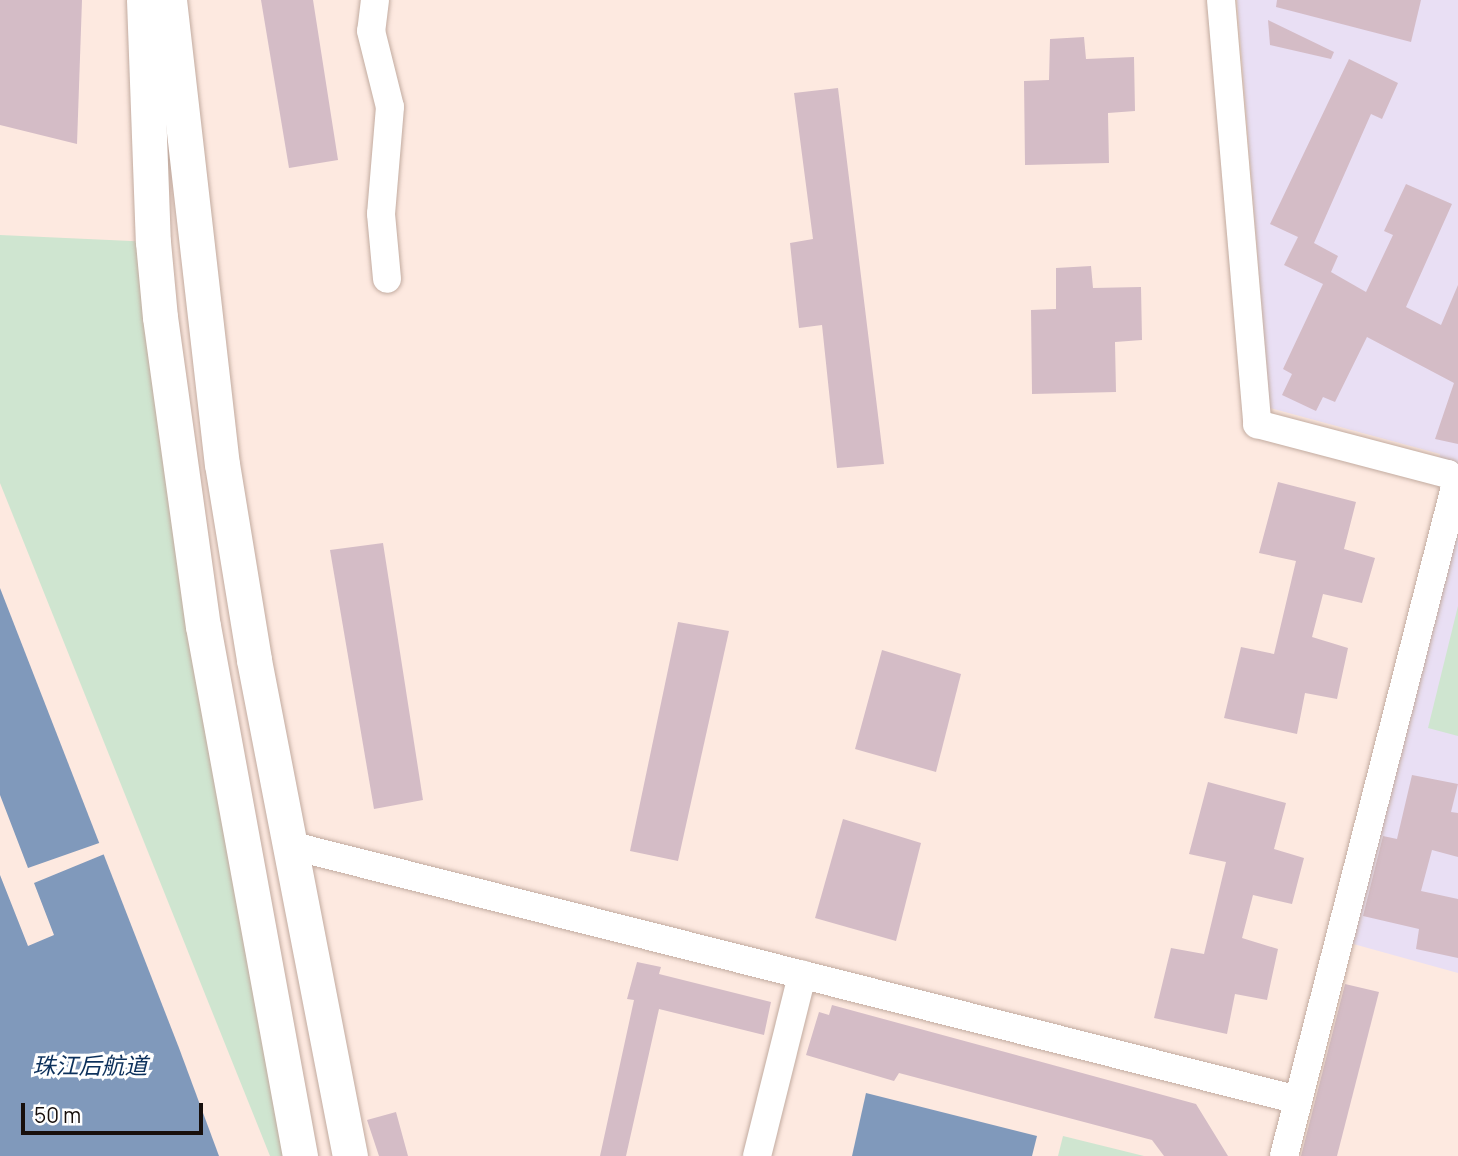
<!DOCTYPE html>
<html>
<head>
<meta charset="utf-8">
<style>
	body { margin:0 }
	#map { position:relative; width:1458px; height:1156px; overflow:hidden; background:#fde9e0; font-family:Manrope,"Noto Sans SC",sans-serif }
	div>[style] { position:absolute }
	.education>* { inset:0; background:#e9dff4 }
	.green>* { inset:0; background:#cfe5d0 }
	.water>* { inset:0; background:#8099bb }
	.pier>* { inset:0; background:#fde9e0 }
	.building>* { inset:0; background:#d4bcc6 }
	.roads { filter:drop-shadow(0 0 2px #c2aba0) drop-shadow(0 0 2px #c2aba0) }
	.minor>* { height:28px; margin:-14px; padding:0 14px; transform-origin:14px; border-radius:14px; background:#fff }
	.tertiary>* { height:35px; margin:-17.5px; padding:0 17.5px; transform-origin:17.5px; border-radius:17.5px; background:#fff }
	span { translate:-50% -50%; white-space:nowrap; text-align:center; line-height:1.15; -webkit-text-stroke:6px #fff; paint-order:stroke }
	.water-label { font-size:23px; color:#0c305b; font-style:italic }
	.scale { position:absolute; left:21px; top:1103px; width:182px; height:32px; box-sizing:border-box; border:4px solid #170f0c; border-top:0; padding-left:9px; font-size:21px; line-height:24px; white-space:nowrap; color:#170f0c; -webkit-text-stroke:5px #fff; paint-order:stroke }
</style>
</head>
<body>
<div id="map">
	<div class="education">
		<div style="clip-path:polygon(1237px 0,1458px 0,1458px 484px,1436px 471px,1440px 454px,1270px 408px)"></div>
		<div style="clip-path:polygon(1458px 516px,1458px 973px,1339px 940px)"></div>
	</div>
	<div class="green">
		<div style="clip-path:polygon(0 235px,153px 242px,300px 1156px,270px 1156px,0 483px)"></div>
		<div style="clip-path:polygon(1458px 606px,1458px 736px,1428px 728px)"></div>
		<div style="clip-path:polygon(1063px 1136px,1144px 1156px,1058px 1156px)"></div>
	</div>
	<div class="water">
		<div style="clip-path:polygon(0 588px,179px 1048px,219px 1156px,0 1156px)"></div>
		<div style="clip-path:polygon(866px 1093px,1037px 1136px,1032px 1156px,852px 1156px)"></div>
	</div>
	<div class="pier">
		<div style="clip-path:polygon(0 795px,28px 868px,102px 842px,107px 853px,34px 883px,54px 935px,28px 946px,0 875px)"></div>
	</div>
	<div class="building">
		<div style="clip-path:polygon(0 0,82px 0,77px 144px,0 125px)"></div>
		<div style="clip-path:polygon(261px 0,313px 0,338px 160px,289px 168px)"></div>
		<div style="clip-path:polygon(1277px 0,1421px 0,1411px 42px,1276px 7px)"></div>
		<div style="clip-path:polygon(1268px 20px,1334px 52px,1331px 59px,1270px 45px)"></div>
		<div style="clip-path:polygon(1084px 37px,1086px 59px,1134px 57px,1135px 111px,1108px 113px,1109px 163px,1025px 165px,1024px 81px,1049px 80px,1050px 39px)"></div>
		<div style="clip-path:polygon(1349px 59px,1398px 83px,1382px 119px,1371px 114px,1314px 243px,1338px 256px,1331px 272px,1366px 292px,1393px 235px,1384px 231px,1406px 184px,1452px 204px,1406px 307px,1441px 325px,1458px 285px,1458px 444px,1435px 439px,1454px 383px,1367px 337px,1335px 402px,1323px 397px,1316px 411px,1282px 395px,1292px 374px,1283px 369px,1323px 284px,1284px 265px,1298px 237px,1270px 224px)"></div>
		<div style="clip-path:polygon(838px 88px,884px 464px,837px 468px,822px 325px,799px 328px,790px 243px,813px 239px,794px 93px)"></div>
		<div style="clip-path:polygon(1091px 266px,1093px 288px,1141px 287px,1142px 340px,1115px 342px,1116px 392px,1032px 394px,1031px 310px,1056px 309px,1056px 268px)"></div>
		<div style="clip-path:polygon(1278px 482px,1356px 502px,1344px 549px,1375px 558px,1362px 603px,1323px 594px,1312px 637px,1348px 648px,1337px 699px,1305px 693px,1297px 734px,1224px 718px,1241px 647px,1274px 654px,1296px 561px,1259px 553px)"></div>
		<div style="clip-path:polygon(383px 543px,423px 800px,374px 809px,330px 550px)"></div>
		<div style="clip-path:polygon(678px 622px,729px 631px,678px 861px,630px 851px)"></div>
		<div style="clip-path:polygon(882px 650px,961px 674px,936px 772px,855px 749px)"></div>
		<div style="clip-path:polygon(1412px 775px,1458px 784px,1451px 812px,1458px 813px,1458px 857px,1432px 850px,1421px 891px,1458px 899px,1458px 958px,1416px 949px,1419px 929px,1363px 916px,1383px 836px,1397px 839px)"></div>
		<div style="clip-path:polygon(1208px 782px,1286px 803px,1274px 849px,1304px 858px,1292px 904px,1253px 895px,1242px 938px,1278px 949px,1267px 1000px,1235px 994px,1227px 1034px,1154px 1018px,1171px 948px,1204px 954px,1226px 862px,1189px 854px)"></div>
		<div style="clip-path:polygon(843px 819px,921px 843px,896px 941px,815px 918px)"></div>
		<div style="clip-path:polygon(637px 962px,661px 967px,659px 974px,771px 1002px,764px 1035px,659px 1009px,626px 1156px,600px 1156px,634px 1000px,627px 999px)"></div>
		<div style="clip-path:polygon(1345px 984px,1379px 992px,1337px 1156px,1301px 1156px)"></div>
		<div style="clip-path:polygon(832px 1005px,1196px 1104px,1228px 1156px,1164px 1156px,1152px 1140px,899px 1073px,894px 1081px,806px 1055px,819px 1012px,829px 1015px)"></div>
		<div style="clip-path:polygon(396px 1112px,408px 1156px,379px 1156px,367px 1120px)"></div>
	</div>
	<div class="roads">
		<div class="minor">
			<div style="left:375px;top:0;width:31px;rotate:97deg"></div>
			<div style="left:371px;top:31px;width:78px;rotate:76deg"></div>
			<div style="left:390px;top:107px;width:107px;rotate:94.8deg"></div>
			<div style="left:381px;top:214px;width:65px;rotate:84.7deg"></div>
			<div style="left:1221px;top:0;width:426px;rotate:85.1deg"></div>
			<div style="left:1257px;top:424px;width:197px;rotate:14.7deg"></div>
			<div style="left:1448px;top:474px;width:12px;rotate:48deg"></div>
			<div style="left:1456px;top:483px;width:695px;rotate:104.34deg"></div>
			<div style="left:289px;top:845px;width:1041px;rotate:14.18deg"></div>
			<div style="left:757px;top:1156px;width:187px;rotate:-76deg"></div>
		</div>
		<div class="tertiary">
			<div style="left:144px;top:0;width:242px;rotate:87.9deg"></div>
			<div style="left:153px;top:242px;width:75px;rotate:84.7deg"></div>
			<div style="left:160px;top:317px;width:312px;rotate:82.1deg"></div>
			<div style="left:203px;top:626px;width:539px;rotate:79.63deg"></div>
			<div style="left:169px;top:0;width:467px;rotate:83.5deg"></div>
			<div style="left:222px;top:464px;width:199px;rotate:80.7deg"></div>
			<div style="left:254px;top:660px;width:505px;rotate:79.05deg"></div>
		</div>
	</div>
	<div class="water-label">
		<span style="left:90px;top:1065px">珠江后航道</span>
	</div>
	<div class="scale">50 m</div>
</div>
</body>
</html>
